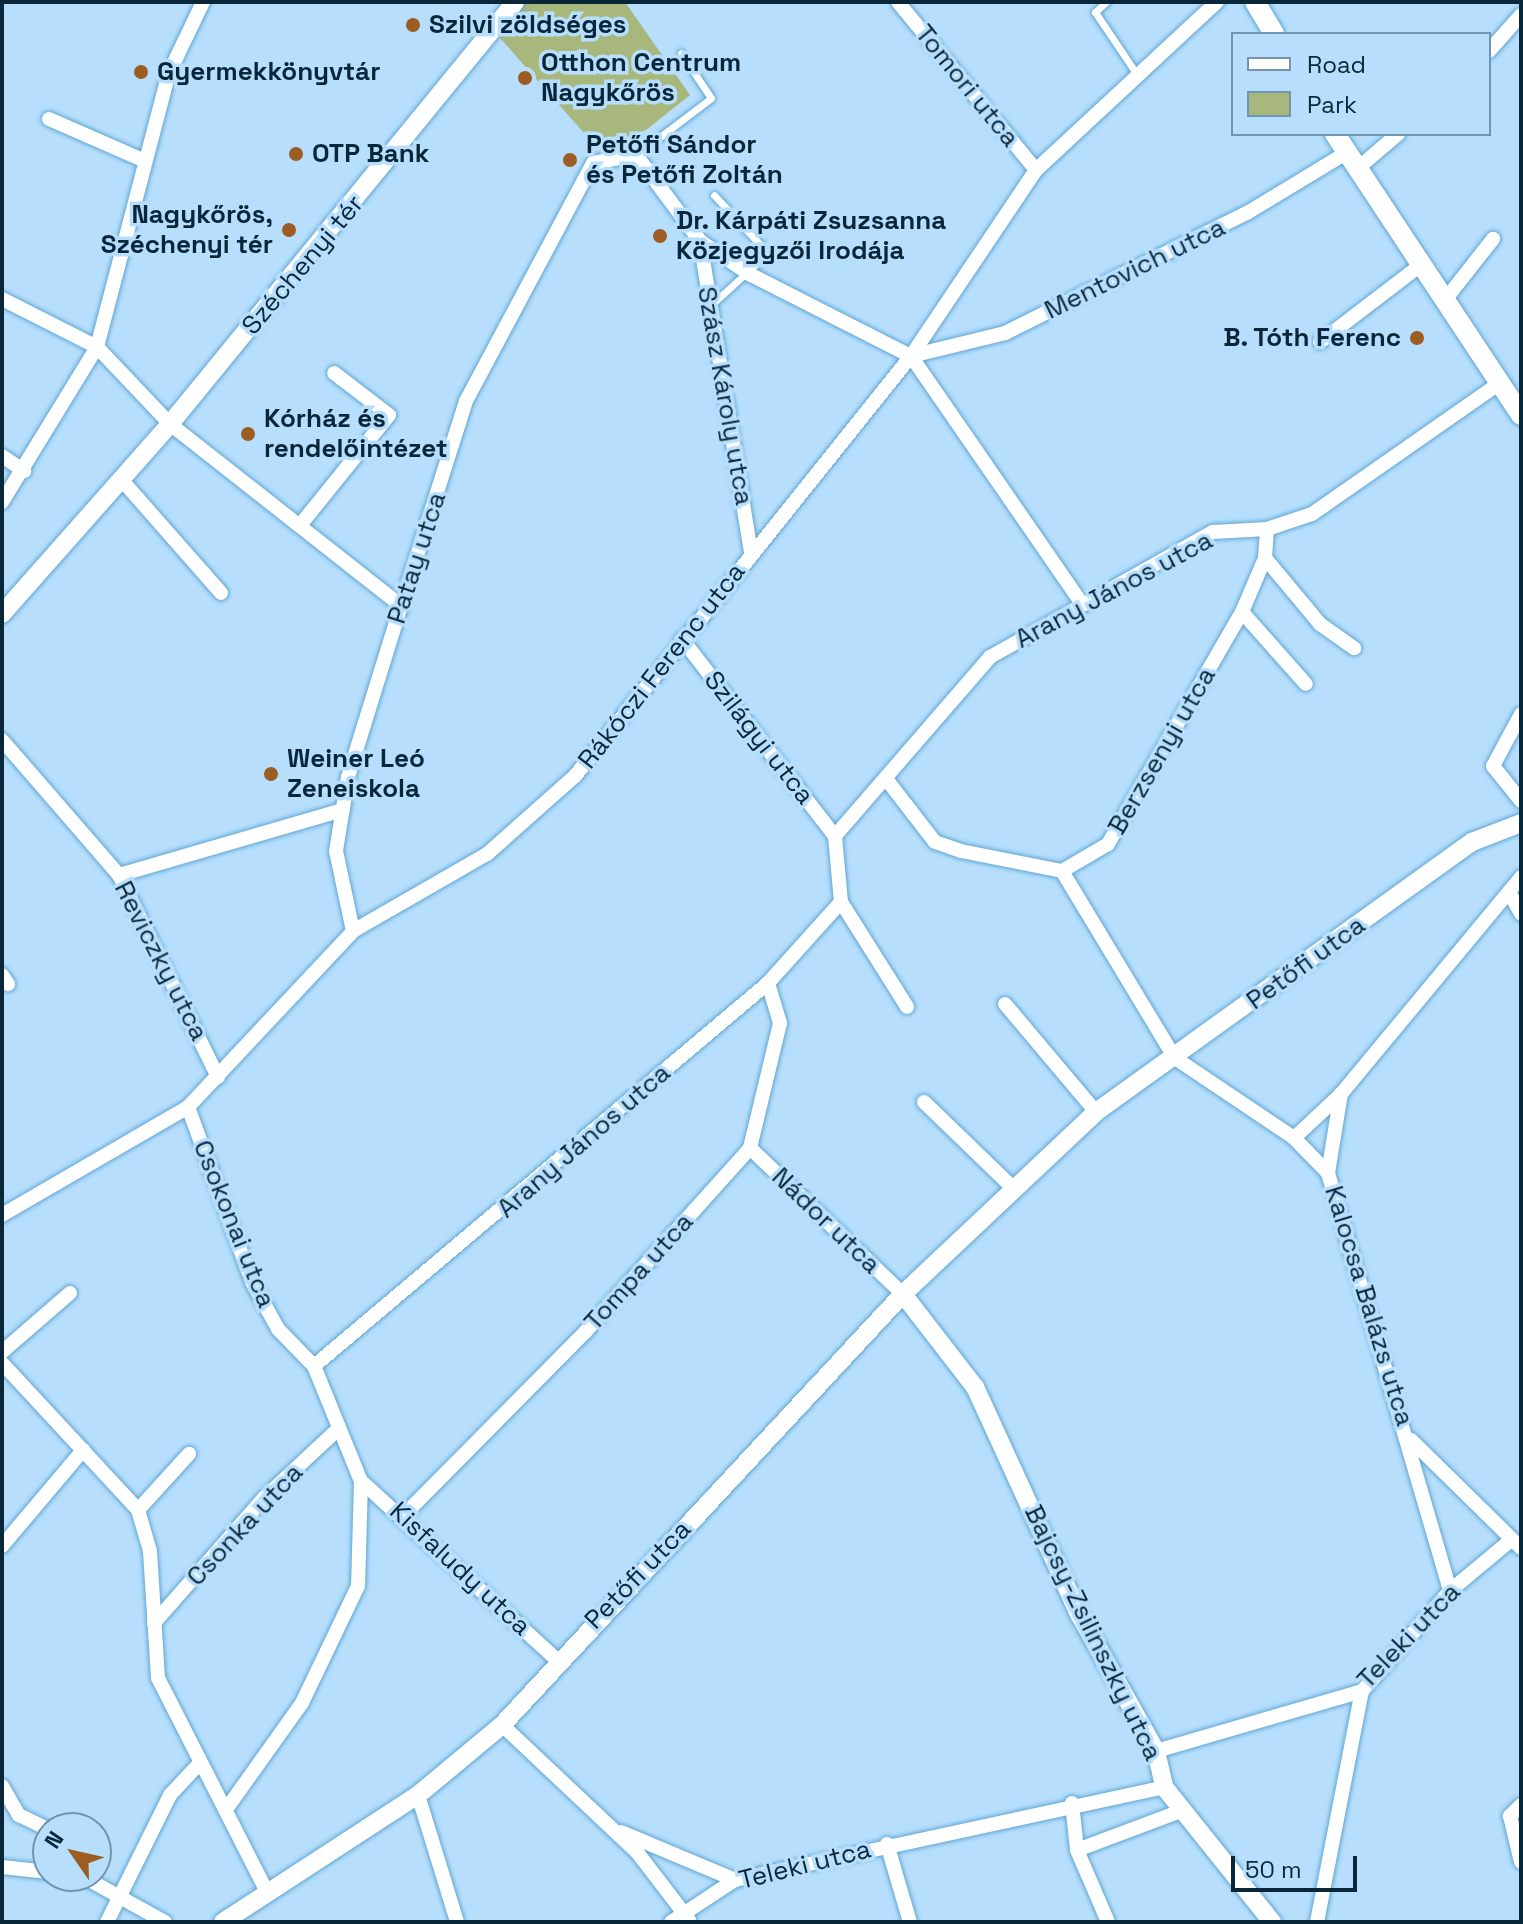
<!DOCTYPE html>
<html>
<head>
<meta charset="utf-8">
<style>
	body { margin:0 }
	#map { position:relative; width:1523px; height:1924px; overflow:hidden; background:#b7dffd; font-family:"Space Grotesk",sans-serif }
	div>[style] { position:absolute }
	.green>* { inset:0; background:#a8b77c }
	.roads { filter:drop-shadow(0 0 2px #61a6d5) drop-shadow(0 0 2px #61a6d5) }
	.lane>* { height:7px; margin:-3.5px; padding:0 3.5px; transform-origin:3.5px; border-radius:3.5px; background:#fff }
	.street>* { height:14px; margin:-7px; padding:0 7px; transform-origin:7px; border-radius:7px; background:#fff }
	.secondary>* { height:18px; margin:-9px; padding:0 9px; transform-origin:9px; border-radius:9px; background:#fff }
	.primary>* { height:20px; margin:-10px; padding:0 10px; transform-origin:10px; border-radius:10px; background:#fff }
	.dots>* { width:22px; height:22px; translate:-50% -50%; box-sizing:border-box; border:4px solid #b7dffd; border-radius:50% }
	span { translate:-50% -50%; white-space:nowrap; text-align:center; line-height:1.15; -webkit-text-stroke:7px #b7dffd; paint-order:stroke }
	.poi-label { font-size:26px; color:#092739; font-weight:700 }
	.left { translate:0 -50%; text-align:left }
	.right { translate:-100% -50%; text-align:right }
	.street-label { font-size:26px; color:#092739 }
	.frame { position:absolute; inset:0; border:4px solid #092739; pointer-events:none }
	.legend { position:absolute; left:1231px; top:32px; width:260px; height:104px; box-sizing:border-box; background:#b7dffd; border:2px solid #7195af; margin:0; padding:10px 14px; list-style:none; font-size:24px; color:#092739 }
	.legend li { display:flex; align-items:center; gap:16px; height:40px }
	.legend b { width:40px; border:2px solid #7195af }
	.north { position:absolute; left:32px; top:1812px; width:80px; height:80px; box-sizing:border-box; background:#b7dffd; border:2px solid #7195af; border-radius:50%; rotate:304deg; font-size:22px; font-weight:700; line-height:32px; text-align:center; color:#092739 }
	.north::after { content:''; display:block; margin:auto; width:28px; height:36px; background:#9b5d22; clip-path:polygon(50% 0,100% 100%,50% 72%,0 100%) }
	.scale { position:absolute; left:1231px; top:1856px; width:126px; height:36px; box-sizing:border-box; border:4px solid #092739; border-top:0; padding-left:10px; font-size:24px; line-height:28px; white-space:nowrap; color:#092739; -webkit-text-stroke:6px #b7dffd; paint-order:stroke }
</style>
</head>
<body>
<div id="map">
	<div class="green">
		<div style="clip-path:polygon(515px 2px,625px 2px,690px 95px,646px 130px,598px 149px,493px 30px)"></div>
	</div>
	<div class="roads">
		<div class="lane">
			<div style="left:1106px;top:2px;width:15px;rotate:138deg"></div>
			<div style="left:1095px;top:12px;width:73px;rotate:56.1deg"></div>
			<div style="left:636px;top:155px;width:94px;rotate:-37.2deg"></div>
			<div style="left:711px;top:98px;width:54px;rotate:-123.7deg"></div>
			<div style="left:710px;top:306px;width:79px;rotate:-42.4deg"></div>
			<div style="left:768px;top:253px;width:79px;rotate:-133deg"></div>
		</div>
		<div class="street">
			<div style="left:898px;top:2px;width:217px;rotate:50.6deg"></div>
			<div style="left:1489px;top:51px;width:48px;rotate:-48.4deg"></div>
			<div style="left:49px;top:119px;width:105px;rotate:23.6deg"></div>
			<div style="left:1357px;top:169px;width:54px;rotate:-40.5deg"></div>
			<div style="left:700px;top:241px;width:315px;rotate:80.7deg"></div>
			<div style="left:2px;top:299px;width:106px;rotate:26.8deg"></div>
			<div style="left:97px;top:347px;width:106px;rotate:46.5deg"></div>
			<div style="left:170px;top:424px;width:294px;rotate:38.2deg"></div>
			<div style="left:1445px;top:300px;width:78px;rotate:-51.8deg"></div>
			<div style="left:1320px;top:342px;width:128px;rotate:-37.4deg"></div>
			<div style="left:911px;top:356px;width:97px;rotate:-13.7deg"></div>
			<div style="left:1005px;top:333px;width:270px;rotate:-26.4deg"></div>
			<div style="left:1247px;top:213px;width:116px;rotate:-31.2deg"></div>
			<div style="left:2px;top:456px;width:27px;rotate:34deg"></div>
			<div style="left:120px;top:478px;width:153px;rotate:48.7deg"></div>
			<div style="left:2px;top:502px;width:182px;rotate:-58.5deg"></div>
			<div style="left:97px;top:347px;width:283px;rotate:-75.3deg"></div>
			<div style="left:169px;top:73px;width:79px;rotate:-64.4deg"></div>
			<div style="left:301px;top:524px;width:140px;rotate:-51.1deg"></div>
			<div style="left:389px;top:415px;width:69px;rotate:-142.6deg"></div>
			<div style="left:1265px;top:558px;width:86px;rotate:50.2deg"></div>
			<div style="left:1320px;top:624px;width:42px;rotate:35.2deg"></div>
			<div style="left:1242px;top:612px;width:96px;rotate:48.4deg"></div>
			<div style="left:682px;top:639px;width:249px;rotate:52.2deg"></div>
			<div style="left:1521px;top:714px;width:59px;rotate:118.3deg"></div>
			<div style="left:1493px;top:766px;width:45px;rotate:51.3deg"></div>
			<div style="left:2px;top:740px;width:179px;rotate:49.1deg"></div>
			<div style="left:119px;top:875px;width:225px;rotate:63.9deg"></div>
			<div style="left:887px;top:780px;width:78px;rotate:52.3deg"></div>
			<div style="left:935px;top:842px;width:28px;rotate:19deg"></div>
			<div style="left:961px;top:851px;width:103px;rotate:11.2deg"></div>
			<div style="left:1062px;top:871px;width:53px;rotate:-30.4deg"></div>
			<div style="left:1108px;top:844px;width:268px;rotate:-60deg"></div>
			<div style="left:1242px;top:612px;width:59px;rotate:-66.9deg"></div>
			<div style="left:1265px;top:558px;width:29px;rotate:-86deg"></div>
			<div style="left:1062px;top:871px;width:218px;rotate:58.9deg"></div>
			<div style="left:1175px;top:1058px;width:143px;rotate:33.9deg"></div>
			<div style="left:1294px;top:1138px;width:49px;rotate:45.8deg"></div>
			<div style="left:1328px;top:1173px;width:435px;rotate:73.7deg"></div>
			<div style="left:119px;top:875px;width:233px;rotate:-16.2deg"></div>
			<div style="left:1509px;top:892px;width:25px;rotate:61deg"></div>
			<div style="left:841px;top:902px;width:124px;rotate:57.8deg"></div>
			<div style="left:353px;top:931px;width:82px;rotate:-102deg"></div>
			<div style="left:336px;top:851px;width:75px;rotate:-80.8deg"></div>
			<div style="left:348px;top:777px;width:179px;rotate:-72.8deg"></div>
			<div style="left:401px;top:606px;width:215px;rotate:-72.4deg"></div>
			<div style="left:466px;top:401px;width:270px;rotate:-61.9deg"></div>
			<div style="left:593px;top:163px;width:44px;rotate:-10.5deg"></div>
			<div style="left:636px;top:155px;width:107px;rotate:53.3deg"></div>
			<div style="left:700px;top:241px;width:61px;rotate:33.7deg"></div>
			<div style="left:751px;top:275px;width:179px;rotate:26.9deg"></div>
			<div style="left:911px;top:356px;width:299px;rotate:55.4deg"></div>
			<div style="left:2px;top:975px;width:11px;rotate:56deg"></div>
			<div style="left:1005px;top:1004px;width:141px;rotate:49.9deg"></div>
			<div style="left:924px;top:1102px;width:122px;rotate:44deg"></div>
			<div style="left:188px;top:1107px;width:186px;rotate:69.9deg"></div>
			<div style="left:252px;top:1282px;width:54px;rotate:61deg"></div>
			<div style="left:278px;top:1329px;width:52px;rotate:45.8deg"></div>
			<div style="left:314px;top:1366px;width:124px;rotate:67.8deg"></div>
			<div style="left:361px;top:1481px;width:105px;rotate:91.6deg"></div>
			<div style="left:358px;top:1586px;width:130px;rotate:115.6deg"></div>
			<div style="left:302px;top:1703px;width:129px;rotate:125.5deg"></div>
			<div style="left:1294px;top:1138px;width:64px;rotate:-43.1deg"></div>
			<div style="left:1341px;top:1094px;width:282px;rotate:-50.3deg"></div>
			<div style="left:750px;top:1148px;width:211px;rotate:43.7deg"></div>
			<div style="left:1328px;top:1173px;width:80px;rotate:-80.7deg"></div>
			<div style="left:2px;top:1215px;width:215px;rotate:-30.1deg"></div>
			<div style="left:188px;top:1107px;width:241px;rotate:-46.8deg"></div>
			<div style="left:353px;top:931px;width:155px;rotate:-29.9deg"></div>
			<div style="left:487px;top:854px;width:118px;rotate:-41.6deg"></div>
			<div style="left:575px;top:776px;width:538px;rotate:-51.34deg"></div>
			<div style="left:911px;top:356px;width:224px;rotate:-56.1deg"></div>
			<div style="left:1036px;top:170px;width:247px;rotate:-42.9deg"></div>
			<div style="left:2px;top:1352px;width:90px;rotate:-40.9deg"></div>
			<div style="left:2px;top:1363px;width:200px;rotate:47.2deg"></div>
			<div style="left:138px;top:1510px;width:43px;rotate:73.7deg"></div>
			<div style="left:150px;top:1551px;width:127px;rotate:86.4deg"></div>
			<div style="left:158px;top:1678px;width:236px;rotate:63deg"></div>
			<div style="left:314px;top:1366px;width:594px;rotate:-40.15deg"></div>
			<div style="left:768px;top:983px;width:109px;rotate:-48deg"></div>
			<div style="left:841px;top:902px;width:66px;rotate:-95.2deg"></div>
			<div style="left:835px;top:836px;width:237px;rotate:-49.1deg"></div>
			<div style="left:990px;top:657px;width:256px;rotate:-29.3deg"></div>
			<div style="left:1213px;top:532px;width:54px;rotate:-3.2deg"></div>
			<div style="left:1267px;top:529px;width:47px;rotate:-18.4deg"></div>
			<div style="left:1312px;top:514px;width:229px;rotate:-34.9deg"></div>
			<div style="left:1411px;top:1440px;width:154px;rotate:44.5deg"></div>
			<div style="left:361px;top:1481px;width:264px;rotate:42.4deg"></div>
			<div style="left:138px;top:1510px;width:76px;rotate:-47.7deg"></div>
			<div style="left:405px;top:1514px;width:257px;rotate:-45.3deg"></div>
			<div style="left:586px;top:1331px;width:246px;rotate:-48.1deg"></div>
			<div style="left:750px;top:1148px;width:129px;rotate:-76.5deg"></div>
			<div style="left:780px;top:1023px;width:42px;rotate:-106.7deg"></div>
			<div style="left:2px;top:1546px;width:126px;rotate:-49.8deg"></div>
			<div style="left:154px;top:1623px;width:167px;rotate:-48.7deg"></div>
			<div style="left:264px;top:1498px;width:100px;rotate:-43deg"></div>
			<div style="left:502px;top:1725px;width:185px;rotate:43.3deg"></div>
			<div style="left:637px;top:1852px;width:86px;rotate:52.6deg"></div>
			<div style="left:1156px;top:1751px;width:215px;rotate:-16.2deg"></div>
			<div style="left:1362px;top:1691px;width:133px;rotate:-48.7deg"></div>
			<div style="left:1450px;top:1591px;width:80px;rotate:-39.9deg"></div>
			<div style="left:2px;top:1786px;width:34px;rotate:60deg"></div>
			<div style="left:19px;top:1815px;width:32px;rotate:26deg"></div>
			<div style="left:418px;top:1795px;width:133px;rotate:72.9deg"></div>
			<div style="left:1072px;top:1803px;width:47px;rotate:83.9deg"></div>
			<div style="left:1077px;top:1850px;width:78px;rotate:66.7deg"></div>
			<div style="left:1521px;top:1805px;width:16px;rotate:135deg"></div>
			<div style="left:1510px;top:1816px;width:47px;rotate:76.6deg"></div>
			<div style="left:621px;top:1832px;width:124px;rotate:22.8deg"></div>
			<div style="left:887px;top:1844px;width:81px;rotate:73.6deg"></div>
			<div style="left:1077px;top:1850px;width:111px;rotate:-20.6deg"></div>
			<div style="left:2px;top:1867px;width:46px;rotate:6.2deg"></div>
			<div style="left:82px;top:1876px;width:95px;rotate:29deg"></div>
			<div style="left:107px;top:1922px;width:142px;rotate:-63.6deg"></div>
			<div style="left:170px;top:1795px;width:40px;rotate:-47deg"></div>
			<div style="left:671px;top:1922px;width:77px;rotate:-33.3deg"></div>
			<div style="left:735px;top:1880px;width:439px;rotate:-12.2deg"></div>
			<div style="left:1317px;top:1922px;width:235px;rotate:-79deg"></div>
		</div>
		<div class="secondary">
			<div style="left:2px;top:614px;width:254px;rotate:-48.5deg"></div>
			<div style="left:170px;top:424px;width:545px;rotate:-50.73deg"></div>
			<div style="left:903px;top:1294px;width:118px;rotate:52.3deg"></div>
			<div style="left:975px;top:1387px;width:250px;rotate:65.4deg"></div>
			<div style="left:1079px;top:1614px;width:157px;rotate:60.7deg"></div>
			<div style="left:1156px;top:1751px;width:37px;rotate:77deg"></div>
			<div style="left:1164px;top:1787px;width:173px;rotate:51.3deg"></div>
			<div style="left:223px;top:1922px;width:233px;rotate:-33.1deg"></div>
			<div style="left:418px;top:1795px;width:109px;rotate:-39.8deg"></div>
			<div style="left:502px;top:1725px;width:589px;rotate:-47.07deg"></div>
			<div style="left:903px;top:1294px;width:265px;rotate:-43.3deg"></div>
			<div style="left:1096px;top:1112px;width:463px;rotate:-35.7deg"></div>
			<div style="left:1472px;top:842px;width:53px;rotate:-21.2deg"></div>
		</div>
		<div class="primary">
			<div style="left:1255px;top:2px;width:37px;rotate:59deg"></div>
			<div style="left:1335px;top:134px;width:337px;rotate:56.5deg"></div>
		</div>
	</div>
	<div class="dots">
		<div style="left:413px;top:25px;background:#9b5d22"></div>
		<div style="left:141px;top:72px;background:#9b5d22"></div>
		<div style="left:525px;top:78px;background:#9b5d22"></div>
		<div style="left:296px;top:154px;background:#9b5d22"></div>
		<div style="left:570px;top:160px;background:#9b5d22"></div>
		<div style="left:289px;top:230px;background:#9b5d22"></div>
		<div style="left:660px;top:236px;background:#9b5d22"></div>
		<div style="left:1417px;top:338px;background:#9b5d22"></div>
		<div style="left:248px;top:434px;background:#9b5d22"></div>
		<div style="left:271px;top:774px;background:#9b5d22"></div>
	</div>
	<div class="poi-label">
		<span class="left" style="left:429px;top:25px">Szilvi zöldséges</span>
		<span class="left" style="left:541px;top:78px">Otthon Centrum<br>Nagykőrös</span>
		<span class="left" style="left:157px;top:72px">Gyermekkönyvtár</span>
		<span class="left" style="left:586px;top:160px">Petőfi Sándor<br>és Petőfi Zoltán</span>
		<span class="left" style="left:312px;top:154px">OTP Bank</span>
		<span class="right" style="left:273px;top:230px">Nagykőrös,<br>Széchenyi tér</span>
		<span class="left" style="left:676px;top:236px">Dr. Kárpáti Zsuzsanna<br>Közjegyzői Irodája</span>
		<span class="right" style="left:1401px;top:338px">B. Tóth Ferenc</span>
		<span class="left" style="left:264px;top:434px">Kórház és<br>rendelőintézet</span>
		<span class="left" style="left:287px;top:774px">Weiner Leó<br>Zeneiskola</span>
	</div>
	<div class="street-label">
		<span style="left:967px;top:86px;rotate:51deg">Tomori utca</span>
		<span style="left:303px;top:265px;rotate:-50deg">Széchenyi tér</span>
		<span style="left:1135px;top:269px;rotate:-26deg">Mentovich utca</span>
		<span style="left:725px;top:396px;rotate:80deg">Szász Károly utca</span>
		<span style="left:417px;top:558px;rotate:-72deg">Patay utca</span>
		<span style="left:1114px;top:590px;rotate:-28deg">Arany János utca</span>
		<span style="left:662px;top:666px;rotate:-52deg">Rákóczi Ferenc utca</span>
		<span style="left:759px;top:738px;rotate:52deg">Szilágyi utca</span>
		<span style="left:1162px;top:751px;rotate:-60deg">Berzsenyi utca</span>
		<span style="left:161px;top:961px;rotate:63deg">Reviczky utca</span>
		<span style="left:1306px;top:963px;rotate:-36deg">Petőfi utca</span>
		<span style="left:584px;top:1141px;rotate:-41deg">Arany János utca</span>
		<span style="left:826px;top:1221px;rotate:44deg">Nádor utca</span>
		<span style="left:234px;top:1224px;rotate:68deg">Csokonai utca</span>
		<span style="left:639px;top:1272px;rotate:-48deg">Tompa utca</span>
		<span style="left:1369px;top:1306px;rotate:73deg">Kalocsa Balázs utca</span>
		<span style="left:245px;top:1525px;rotate:-47deg">Csonka utca</span>
		<span style="left:460px;top:1569px;rotate:43deg">Kisfaludy utca</span>
		<span style="left:638px;top:1575px;rotate:-46deg">Petőfi utca</span>
		<span style="left:1093px;top:1633px;rotate:64deg">Bajcsy-Zsilinszky utca</span>
		<span style="left:1409px;top:1636px;rotate:-46deg">Teleki utca</span>
		<span style="left:805px;top:1865px;rotate:-14deg">Teleki utca</span>
	</div>
	<div class="frame"></div>
	<ul class="legend">
	<li><b style="height:10px;background:#fff"></b>Road</li>
	<li><b style="height:22px;background:#a8b77c"></b>Park</li>
	</ul>
	<div class="north">N</div>
	<div class="scale">50 m</div>
</div>
</body>
</html>
